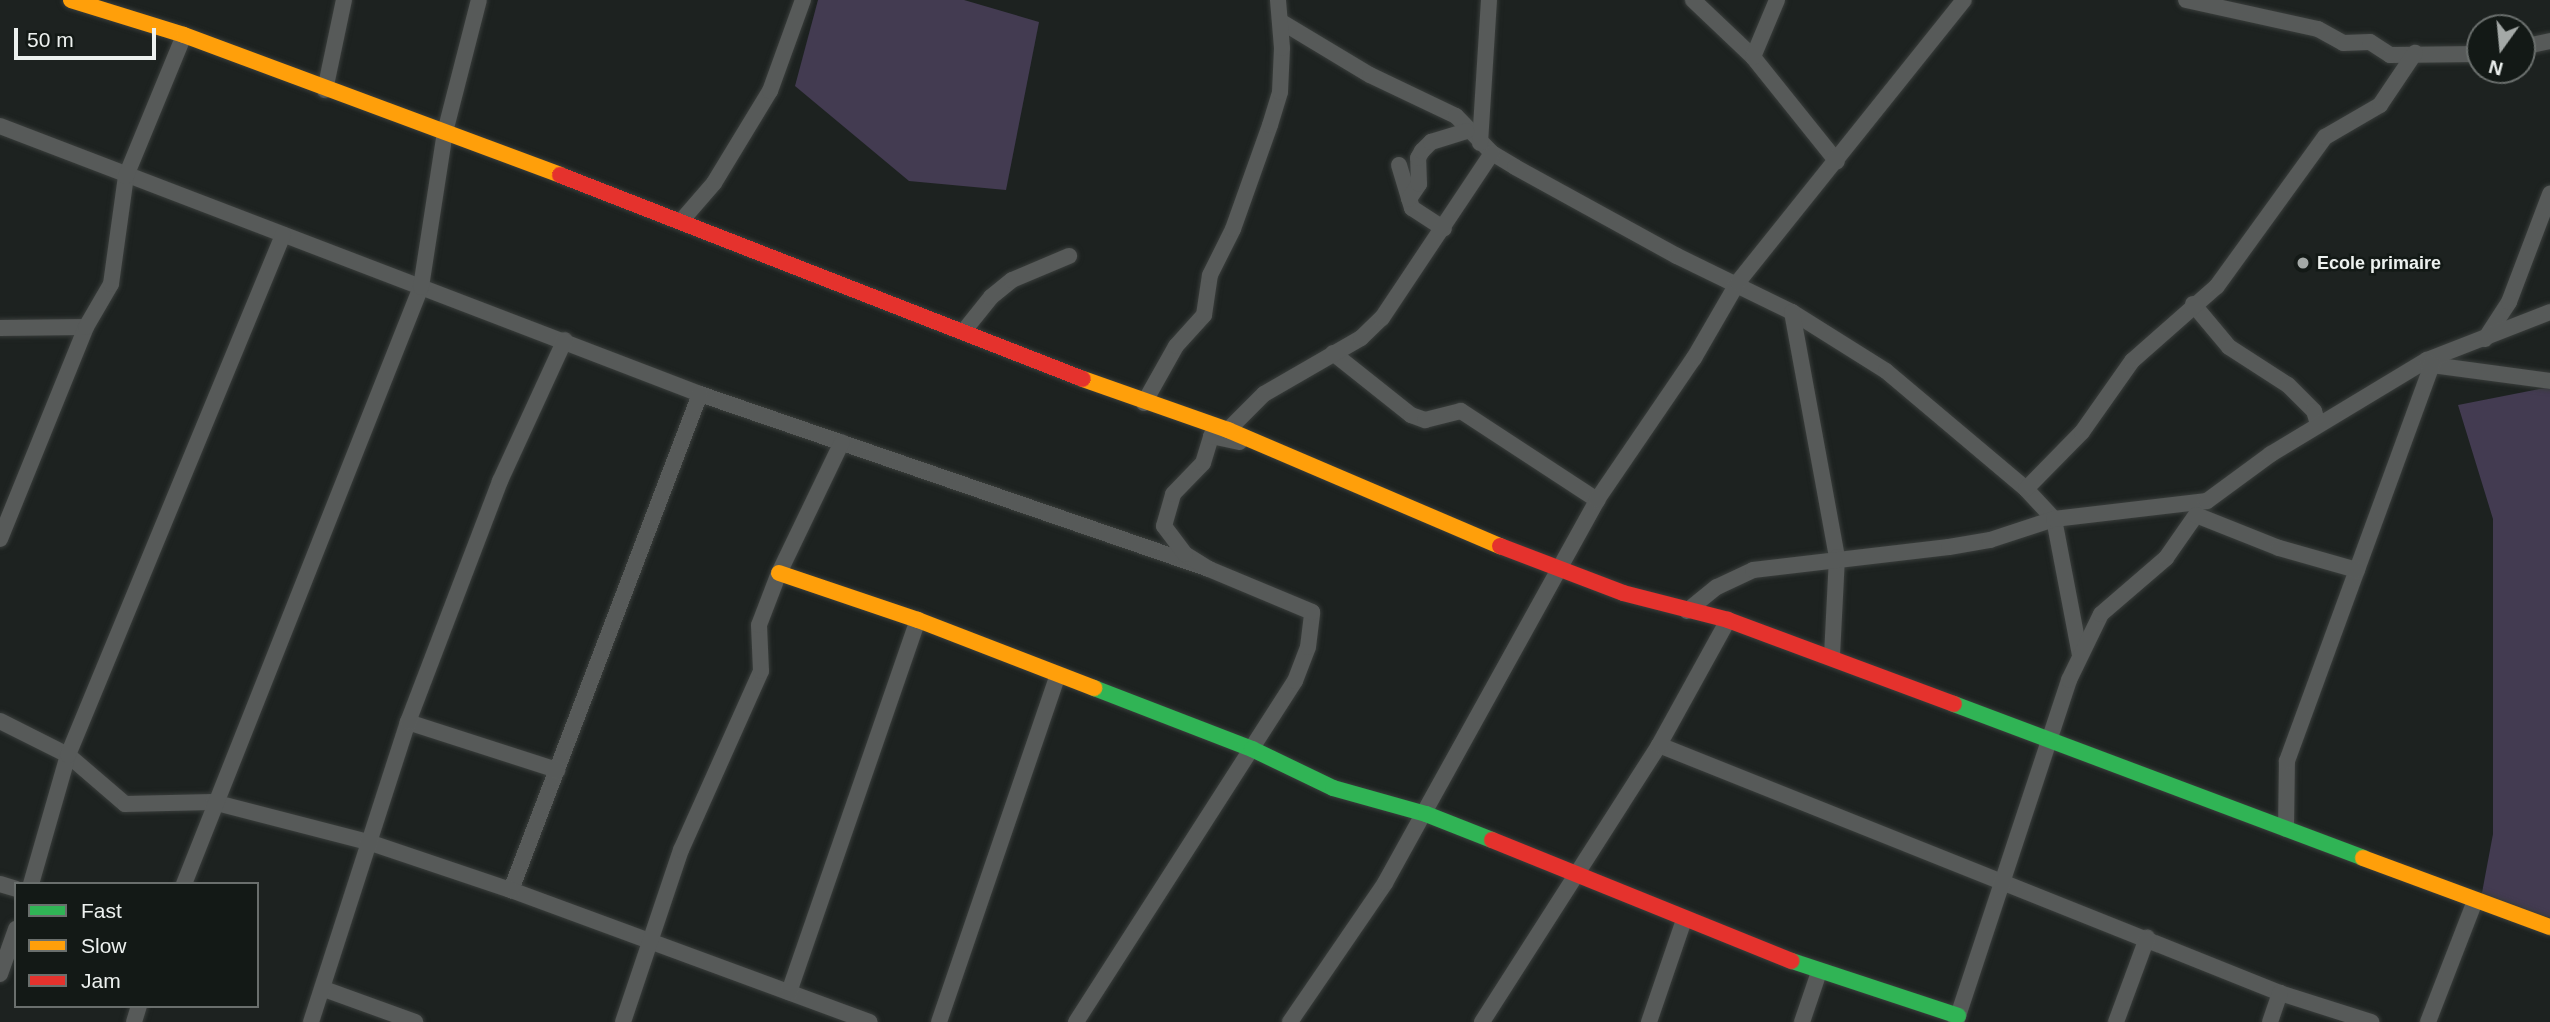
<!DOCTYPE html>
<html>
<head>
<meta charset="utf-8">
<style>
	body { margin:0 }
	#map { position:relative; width:2550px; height:1022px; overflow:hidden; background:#1d2220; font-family:Helvetica,sans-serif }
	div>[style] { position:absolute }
	.green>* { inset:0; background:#433b51 }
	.roads { filter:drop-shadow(0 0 2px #393d3b) drop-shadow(0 0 2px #393d3b) }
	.street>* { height:16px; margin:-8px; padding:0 8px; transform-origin:8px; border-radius:8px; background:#575a59 }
	.fast>* { height:16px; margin:-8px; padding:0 8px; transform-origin:8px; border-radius:8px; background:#30b455 }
	.slow>* { height:16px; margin:-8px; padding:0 8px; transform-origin:8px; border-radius:8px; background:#ff9f0a }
	.jam>* { height:16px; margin:-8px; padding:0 8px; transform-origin:8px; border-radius:8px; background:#e5322d }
	.dots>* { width:19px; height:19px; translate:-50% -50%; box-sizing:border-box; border:4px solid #131916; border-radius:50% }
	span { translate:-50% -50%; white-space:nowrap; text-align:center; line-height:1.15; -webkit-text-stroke:5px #131916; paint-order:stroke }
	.poi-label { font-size:18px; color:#edf1ef; font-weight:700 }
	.left { translate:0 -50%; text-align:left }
	.legend { position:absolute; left:14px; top:882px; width:245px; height:126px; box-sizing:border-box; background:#131916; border:2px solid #6a6f6d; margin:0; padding:9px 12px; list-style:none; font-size:21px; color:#edf1ef }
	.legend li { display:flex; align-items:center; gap:14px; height:35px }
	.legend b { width:35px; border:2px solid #6a6f6d }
	.north { position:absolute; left:2466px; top:14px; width:70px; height:70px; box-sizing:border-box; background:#131916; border:2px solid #6a6f6d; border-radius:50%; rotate:195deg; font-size:19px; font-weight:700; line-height:28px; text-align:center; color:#edf1ef }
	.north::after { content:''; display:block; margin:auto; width:24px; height:32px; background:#a4a9a7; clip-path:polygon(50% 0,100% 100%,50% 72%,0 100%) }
	.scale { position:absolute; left:14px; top:28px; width:142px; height:32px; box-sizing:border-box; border:4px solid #edf1ef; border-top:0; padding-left:9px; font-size:21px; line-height:24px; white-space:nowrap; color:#edf1ef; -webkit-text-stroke:5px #131916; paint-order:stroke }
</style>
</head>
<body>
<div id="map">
	<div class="green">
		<div style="clip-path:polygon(818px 0,964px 0,1039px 22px,1006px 190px,909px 181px,795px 86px)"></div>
		<div style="clip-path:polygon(2550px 387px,2550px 918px,2481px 898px,2493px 834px,2493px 519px,2458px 405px)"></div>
	</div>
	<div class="roads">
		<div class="street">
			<div style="left:1693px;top:0;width:83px;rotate:43.5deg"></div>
			<div style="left:1753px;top:57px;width:134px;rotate:51.3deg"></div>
			<div style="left:2186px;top:0;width:135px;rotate:12.4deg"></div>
			<div style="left:2318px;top:29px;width:29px;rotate:29deg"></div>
			<div style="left:2343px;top:43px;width:27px;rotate:-2deg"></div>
			<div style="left:2370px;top:42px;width:24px;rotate:33deg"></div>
			<div style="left:2390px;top:55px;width:90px;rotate:-0.6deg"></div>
			<div style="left:1280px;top:21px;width:105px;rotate:31deg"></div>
			<div style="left:1370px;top:75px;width:95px;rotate:25.5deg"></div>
			<div style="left:1456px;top:116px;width:52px;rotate:45.8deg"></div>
			<div style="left:1492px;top:153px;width:27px;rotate:31deg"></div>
			<div style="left:1515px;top:167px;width:185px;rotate:28.8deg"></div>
			<div style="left:1677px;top:256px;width:128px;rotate:26deg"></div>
			<div style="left:1792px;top:312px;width:111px;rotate:32.1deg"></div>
			<div style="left:1886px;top:371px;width:183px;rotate:40.1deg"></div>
			<div style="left:2026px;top:489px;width:41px;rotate:47deg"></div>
			<div style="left:2054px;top:519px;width:138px;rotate:79.2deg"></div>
			<div style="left:2522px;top:47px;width:29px;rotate:-12deg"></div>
			<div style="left:1753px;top:57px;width:62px;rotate:-67.2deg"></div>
			<div style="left:325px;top:90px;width:92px;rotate:-78.1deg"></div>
			<div style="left:0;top:126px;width:750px;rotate:20.95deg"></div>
			<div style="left:700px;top:394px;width:538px;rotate:18.97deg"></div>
			<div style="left:1480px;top:143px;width:143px;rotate:-86.4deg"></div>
			<div style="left:1399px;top:165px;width:45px;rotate:73.2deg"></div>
			<div style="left:1412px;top:208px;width:38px;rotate:33deg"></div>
			<div style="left:1409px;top:199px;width:18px;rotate:-56deg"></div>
			<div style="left:1419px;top:184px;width:26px;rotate:-92deg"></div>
			<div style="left:1418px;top:158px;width:8px;rotate:-60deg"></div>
			<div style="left:1422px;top:151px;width:13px;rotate:-45deg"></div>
			<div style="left:1431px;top:142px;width:37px;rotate:-17deg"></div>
			<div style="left:682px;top:220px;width:49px;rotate:-49.1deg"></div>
			<div style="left:714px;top:183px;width:108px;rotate:-58.7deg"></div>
			<div style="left:770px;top:91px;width:97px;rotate:-70.1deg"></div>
			<div style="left:2193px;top:304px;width:56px;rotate:50.1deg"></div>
			<div style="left:2229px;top:347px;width:70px;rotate:32.8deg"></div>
			<div style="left:2288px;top:385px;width:37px;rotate:45deg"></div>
			<div style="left:2314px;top:411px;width:14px;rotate:73deg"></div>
			<div style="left:1792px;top:312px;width:249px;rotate:79.6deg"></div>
			<div style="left:1837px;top:557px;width:99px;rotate:92.9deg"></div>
			<div style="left:0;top:328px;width:86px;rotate:-0.7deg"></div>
			<div style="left:963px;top:332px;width:45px;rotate:-51.3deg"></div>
			<div style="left:991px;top:297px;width:27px;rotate:-39deg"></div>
			<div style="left:1012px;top:280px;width:62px;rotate:-22.8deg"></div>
			<div style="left:2485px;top:339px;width:44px;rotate:-57deg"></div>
			<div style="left:2509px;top:302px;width:116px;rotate:-69.2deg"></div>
			<div style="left:1333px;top:353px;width:100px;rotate:38.5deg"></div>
			<div style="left:1411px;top:415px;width:15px;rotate:20deg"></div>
			<div style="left:1425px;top:420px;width:37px;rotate:-14deg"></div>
			<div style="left:1461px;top:411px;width:163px;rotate:33.2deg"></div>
			<div style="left:2427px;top:360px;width:7px;rotate:45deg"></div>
			<div style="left:2432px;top:365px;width:119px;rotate:7.7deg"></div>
			<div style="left:700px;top:394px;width:531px;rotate:110.86deg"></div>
			<div style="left:511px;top:890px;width:382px;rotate:20.2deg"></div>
			<div style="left:1144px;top:403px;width:65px;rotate:-60.7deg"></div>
			<div style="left:1176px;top:346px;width:42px;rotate:-47.9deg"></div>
			<div style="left:1204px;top:315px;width:40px;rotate:-81.5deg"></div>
			<div style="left:1210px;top:275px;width:51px;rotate:-63.4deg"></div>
			<div style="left:1233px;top:229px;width:110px;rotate:-70.4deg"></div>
			<div style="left:1270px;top:125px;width:34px;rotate:-73deg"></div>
			<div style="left:1280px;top:92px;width:44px;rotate:-87.4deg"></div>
			<div style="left:1282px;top:48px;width:48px;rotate:-94.8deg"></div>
			<div style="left:1228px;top:430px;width:51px;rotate:-45deg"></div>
			<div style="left:1264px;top:394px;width:112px;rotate:-30deg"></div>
			<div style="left:1361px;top:338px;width:29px;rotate:-44deg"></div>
			<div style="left:1382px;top:318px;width:198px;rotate:-56.3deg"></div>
			<div style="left:2026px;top:489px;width:80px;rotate:-45.5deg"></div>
			<div style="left:2082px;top:432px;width:87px;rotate:-54.8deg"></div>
			<div style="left:2132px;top:361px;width:113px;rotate:-41.4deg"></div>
			<div style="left:2217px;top:286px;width:184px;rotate:-54.1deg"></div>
			<div style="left:2325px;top:137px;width:64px;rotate:-30.2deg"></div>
			<div style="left:2380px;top:105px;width:63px;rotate:-56.1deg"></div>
			<div style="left:0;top:539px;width:229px;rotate:-67.9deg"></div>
			<div style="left:86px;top:327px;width:50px;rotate:-59.8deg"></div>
			<div style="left:111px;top:284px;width:109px;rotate:-82.1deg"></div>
			<div style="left:126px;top:176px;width:152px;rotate:-67.6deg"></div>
			<div style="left:1687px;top:611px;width:38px;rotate:-39deg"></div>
			<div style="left:1717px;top:587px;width:40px;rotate:-25deg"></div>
			<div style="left:1753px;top:570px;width:197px;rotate:-6.7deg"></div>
			<div style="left:1949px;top:547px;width:42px;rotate:-9.7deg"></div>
			<div style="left:1990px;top:540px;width:67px;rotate:-18.2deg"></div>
			<div style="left:2054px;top:519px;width:154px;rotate:-6.7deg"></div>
			<div style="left:2207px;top:501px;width:79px;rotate:-36.3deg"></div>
			<div style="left:2271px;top:454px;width:182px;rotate:-31.1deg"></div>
			<div style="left:2427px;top:360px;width:132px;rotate:-21.3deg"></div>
			<div style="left:0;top:721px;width:76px;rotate:26.6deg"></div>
			<div style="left:68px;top:755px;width:75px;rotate:40.7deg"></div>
			<div style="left:125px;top:804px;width:88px;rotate:-1.3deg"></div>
			<div style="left:213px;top:802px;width:160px;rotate:14.5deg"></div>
			<div style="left:368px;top:842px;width:151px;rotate:18.6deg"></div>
			<div style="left:408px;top:722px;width:157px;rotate:17.9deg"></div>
			<div style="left:1659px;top:745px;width:669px;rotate:21.77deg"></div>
			<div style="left:2280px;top:993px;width:96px;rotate:17.7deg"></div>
			<div style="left:2286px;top:829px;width:68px;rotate:-89.2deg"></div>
			<div style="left:2287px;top:761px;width:422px;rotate:-69.9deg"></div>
			<div style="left:0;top:884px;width:17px;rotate:17deg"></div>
			<div style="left:31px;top:884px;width:134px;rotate:-74deg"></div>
			<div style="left:68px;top:755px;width:563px;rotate:-67.54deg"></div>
			<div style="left:184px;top:884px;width:642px;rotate:-68.35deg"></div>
			<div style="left:421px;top:287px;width:157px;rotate:-81.2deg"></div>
			<div style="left:445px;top:132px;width:136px;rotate:-75.6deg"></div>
			<div style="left:0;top:974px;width:48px;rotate:-70.4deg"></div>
			<div style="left:324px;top:989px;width:97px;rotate:19.9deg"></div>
			<div style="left:789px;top:992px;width:394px;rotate:-70.9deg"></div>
			<div style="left:134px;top:1022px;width:17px;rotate:-73deg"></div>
			<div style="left:311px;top:1022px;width:315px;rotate:-72.1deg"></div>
			<div style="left:408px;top:722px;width:258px;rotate:-69.1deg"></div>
			<div style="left:500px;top:481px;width:155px;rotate:-65.3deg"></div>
			<div style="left:623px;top:1022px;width:182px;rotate:-71.4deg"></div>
			<div style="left:681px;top:850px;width:196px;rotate:-65.9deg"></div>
			<div style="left:761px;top:671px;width:46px;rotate:-92.5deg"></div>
			<div style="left:759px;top:625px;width:56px;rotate:-69deg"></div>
			<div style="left:779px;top:573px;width:145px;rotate:-64.3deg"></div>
			<div style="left:939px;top:1022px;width:364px;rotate:-71.1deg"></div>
			<div style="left:1076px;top:1022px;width:405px;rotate:-57.3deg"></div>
			<div style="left:1295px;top:681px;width:36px;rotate:-69deg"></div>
			<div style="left:1308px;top:647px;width:35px;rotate:-83deg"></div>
			<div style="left:1312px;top:612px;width:112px;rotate:-157.3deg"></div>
			<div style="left:1209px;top:569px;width:28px;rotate:-148deg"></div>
			<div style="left:1185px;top:554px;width:35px;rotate:-127deg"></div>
			<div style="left:1164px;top:526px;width:33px;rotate:-74deg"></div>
			<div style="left:1173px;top:494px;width:43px;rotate:-45.9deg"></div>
			<div style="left:1203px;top:463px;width:28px;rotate:-73deg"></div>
			<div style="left:1211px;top:436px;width:29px;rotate:12deg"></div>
			<div style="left:1290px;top:1022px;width:168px;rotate:-55.6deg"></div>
			<div style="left:1385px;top:883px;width:438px;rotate:-61deg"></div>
			<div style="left:1597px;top:500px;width:172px;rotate:-55.7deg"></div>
			<div style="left:1694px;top:358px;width:88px;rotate:-59.9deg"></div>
			<div style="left:1738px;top:282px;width:361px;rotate:-51.3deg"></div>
			<div style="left:1482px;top:1022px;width:329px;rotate:-57.4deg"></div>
			<div style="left:1659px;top:745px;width:143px;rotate:-61.1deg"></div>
			<div style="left:1649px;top:1022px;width:108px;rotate:-71.1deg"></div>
			<div style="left:1802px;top:1022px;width:53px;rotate:-71.2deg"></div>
			<div style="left:1956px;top:1022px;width:360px;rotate:-71.7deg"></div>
			<div style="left:2069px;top:680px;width:73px;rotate:-64.1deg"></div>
			<div style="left:2101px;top:614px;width:86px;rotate:-40.7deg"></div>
			<div style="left:2166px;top:558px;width:52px;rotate:-55.1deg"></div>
			<div style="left:2196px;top:515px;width:89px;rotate:21.7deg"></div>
			<div style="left:2279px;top:548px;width:81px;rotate:15.8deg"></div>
			<div style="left:2116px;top:1022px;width:90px;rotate:-69.7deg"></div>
			<div style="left:2270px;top:1022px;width:31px;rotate:-71deg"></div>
			<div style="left:2428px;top:1022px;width:130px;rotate:-68.8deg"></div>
		</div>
		<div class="fast">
			<div style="left:1094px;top:688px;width:169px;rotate:21.1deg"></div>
			<div style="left:1252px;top:749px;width:90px;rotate:25.7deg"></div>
			<div style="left:1333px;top:788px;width:97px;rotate:15.6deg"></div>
			<div style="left:1426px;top:814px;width:71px;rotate:21.5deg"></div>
			<div style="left:1954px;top:704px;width:437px;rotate:20.6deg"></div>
			<div style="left:1792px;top:961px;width:175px;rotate:18.3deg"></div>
		</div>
		<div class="slow">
			<div style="left:71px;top:0;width:118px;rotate:17.2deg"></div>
			<div style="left:184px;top:35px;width:401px;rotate:20.4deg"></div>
			<div style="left:1083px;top:379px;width:154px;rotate:19.4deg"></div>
			<div style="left:1228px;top:430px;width:296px;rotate:23.1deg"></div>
			<div style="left:779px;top:573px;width:147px;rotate:18.7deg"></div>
			<div style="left:918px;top:620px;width:189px;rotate:21.1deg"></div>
			<div style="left:2363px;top:858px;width:199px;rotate:20.3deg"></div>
		</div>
		<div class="jam">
			<div style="left:560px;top:175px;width:561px;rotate:21.31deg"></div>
			<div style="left:1500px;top:546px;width:132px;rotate:20.9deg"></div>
			<div style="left:1623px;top:593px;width:108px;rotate:14.4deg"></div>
			<div style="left:1728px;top:620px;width:241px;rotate:20.4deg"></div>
			<div style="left:1492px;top:840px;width:323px;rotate:22deg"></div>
		</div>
	</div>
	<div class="dots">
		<div style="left:2303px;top:263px;background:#a4a9a7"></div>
	</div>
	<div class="poi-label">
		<span class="left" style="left:2317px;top:263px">Ecole primaire</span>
	</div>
	<ul class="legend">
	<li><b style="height:9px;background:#30b455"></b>Fast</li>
	<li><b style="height:9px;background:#ff9f0a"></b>Slow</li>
	<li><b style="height:9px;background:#e5322d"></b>Jam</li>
	</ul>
	<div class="north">N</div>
	<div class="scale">50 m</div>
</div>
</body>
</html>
